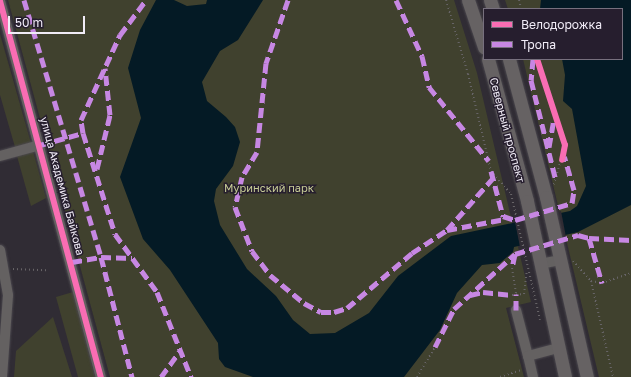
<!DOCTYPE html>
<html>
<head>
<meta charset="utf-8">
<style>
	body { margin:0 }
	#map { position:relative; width:631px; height:377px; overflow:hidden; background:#302c34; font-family:"Golos Text",sans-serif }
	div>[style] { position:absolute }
	.green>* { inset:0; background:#40412e }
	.water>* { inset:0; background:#041a25 }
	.pier>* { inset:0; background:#302c34 }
	.path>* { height:2px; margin-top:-1px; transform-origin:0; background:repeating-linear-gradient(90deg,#676467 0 1px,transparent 0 4px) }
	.roads { filter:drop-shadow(0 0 1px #4b484e) drop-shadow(0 0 1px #4b484e) }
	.minor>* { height:10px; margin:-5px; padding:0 5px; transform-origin:5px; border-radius:5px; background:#646161 }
	.major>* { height:13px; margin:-6.5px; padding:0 6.5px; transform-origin:6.5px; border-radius:6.5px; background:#666263 }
	.quiet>* { height:5px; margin-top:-2.5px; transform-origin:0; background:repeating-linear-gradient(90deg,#c787e3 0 10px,transparent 0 15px) }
	.cycleway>* { height:6px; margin:-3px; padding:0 3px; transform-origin:3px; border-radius:3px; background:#f96db3 }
	span { translate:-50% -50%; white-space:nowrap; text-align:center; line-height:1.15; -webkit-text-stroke:3px #261e2e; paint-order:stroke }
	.street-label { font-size:11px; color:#f1ecf7 }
	.park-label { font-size:11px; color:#c7cc96 }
	.legend { position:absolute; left:483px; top:8px; width:140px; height:52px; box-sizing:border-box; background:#261e2e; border:1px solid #77707e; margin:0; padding:5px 7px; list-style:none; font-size:12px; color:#f1ecf7 }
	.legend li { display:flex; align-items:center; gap:8px; height:20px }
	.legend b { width:20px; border:1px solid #77707e }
	.scale { position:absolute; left:8px; top:16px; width:77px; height:18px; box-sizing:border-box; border:2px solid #f1ecf7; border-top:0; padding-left:5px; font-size:12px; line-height:14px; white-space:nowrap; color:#f1ecf7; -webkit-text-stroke:3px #261e2e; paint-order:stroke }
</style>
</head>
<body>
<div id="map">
	<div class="green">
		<div style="clip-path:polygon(8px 0,454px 0,477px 73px,531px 302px,506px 308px,524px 377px,110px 377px)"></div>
		<div style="clip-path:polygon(505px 0,631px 0,631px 377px,599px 377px,523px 59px,622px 59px,622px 9px,508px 9px)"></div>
		<div style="clip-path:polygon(0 34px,31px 143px,15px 147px,0 95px)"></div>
		<div style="clip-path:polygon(33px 151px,46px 198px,31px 206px,17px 156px)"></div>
		<div style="clip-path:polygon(73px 292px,95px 377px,78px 377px,56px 297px)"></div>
		<div style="clip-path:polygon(53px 317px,72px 377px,14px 377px,16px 351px)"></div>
	</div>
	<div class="water">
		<div style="clip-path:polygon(156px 0,174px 0,187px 6px,206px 4px,207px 0,263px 0,238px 40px,220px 51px,202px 82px,207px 101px,226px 117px,235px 127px,240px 142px,233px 166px,216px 189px,214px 201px,220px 225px,247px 269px,276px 296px,293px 320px,310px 334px,335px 333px,369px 313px,398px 276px,451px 236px,570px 211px,577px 206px,586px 186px,572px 109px,563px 101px,565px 75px,562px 59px,622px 59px,622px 9px,540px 9px,541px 0,631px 0,631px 205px,578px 232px,514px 247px,513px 252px,500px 263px,482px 265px,457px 293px,440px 330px,404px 377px,253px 377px,225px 367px,219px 359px,218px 343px,170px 270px,143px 239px,120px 177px,141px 118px,128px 68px,140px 30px)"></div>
	</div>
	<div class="pier">
		<div style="clip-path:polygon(561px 211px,566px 237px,520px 247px,515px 222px)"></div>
	</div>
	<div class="path">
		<div style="left:446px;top:0;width:77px;rotate:73.4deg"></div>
		<div style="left:468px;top:74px;width:100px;rotate:76.7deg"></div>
		<div style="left:491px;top:171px;width:30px;rotate:49deg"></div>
		<div style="left:511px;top:194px;width:129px;rotate:77deg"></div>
		<div style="left:519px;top:0;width:9px;rotate:77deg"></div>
		<div style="left:537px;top:59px;width:90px;rotate:72deg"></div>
		<div style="left:565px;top:145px;width:41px;rotate:105.8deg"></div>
		<div style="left:573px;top:261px;width:27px;rotate:48deg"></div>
		<div style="left:591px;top:281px;width:98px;rotate:77.1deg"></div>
		<div style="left:512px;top:268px;width:26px;rotate:81deg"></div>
		<div style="left:13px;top:269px;width:33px;rotate:2deg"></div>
		<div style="left:591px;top:281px;width:11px;rotate:10deg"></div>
		<div style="left:602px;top:283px;width:31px;rotate:-19deg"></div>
		<div style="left:512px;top:295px;width:12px;rotate:-5deg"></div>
		<div style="left:524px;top:294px;width:24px;rotate:-83deg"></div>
		<div style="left:417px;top:377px;width:35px;rotate:-59deg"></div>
		<div style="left:500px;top:377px;width:23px;rotate:-18deg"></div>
	</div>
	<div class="roads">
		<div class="minor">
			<div style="left:0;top:1px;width:389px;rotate:75deg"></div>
			<div style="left:0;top:156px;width:41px;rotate:-15.4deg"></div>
			<div style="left:0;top:250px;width:46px;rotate:79.9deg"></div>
			<div style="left:8px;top:295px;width:82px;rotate:94.2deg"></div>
			<div style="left:540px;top:264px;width:20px;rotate:-11deg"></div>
			<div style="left:516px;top:310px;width:48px;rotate:75.4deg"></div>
			<div style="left:533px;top:377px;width:22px;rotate:-103deg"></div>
			<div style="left:528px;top:356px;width:31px;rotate:-15deg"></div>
		</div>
		<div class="major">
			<div style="left:468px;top:0;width:50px;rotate:71.2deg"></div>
			<div style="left:490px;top:0;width:9px;rotate:72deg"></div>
			<div style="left:488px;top:59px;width:147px;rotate:74.6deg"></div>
			<div style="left:527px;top:201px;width:180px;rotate:77.8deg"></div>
			<div style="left:509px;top:59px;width:143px;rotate:75deg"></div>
			<div style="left:546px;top:197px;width:185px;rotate:77.2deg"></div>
		</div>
	</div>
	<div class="quiet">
		<div style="left:24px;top:0;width:268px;rotate:73.3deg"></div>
		<div style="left:101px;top:257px;width:124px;rotate:75.5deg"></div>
		<div style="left:288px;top:0;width:67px;rotate:109.2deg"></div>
		<div style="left:266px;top:63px;width:89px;rotate:95.8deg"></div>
		<div style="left:257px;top:152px;width:29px;rotate:121deg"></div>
		<div style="left:242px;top:177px;width:31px;rotate:103deg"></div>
		<div style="left:235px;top:207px;width:47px;rotate:68.9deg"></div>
		<div style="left:252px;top:251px;width:30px;rotate:53deg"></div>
		<div style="left:270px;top:275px;width:44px;rotate:39.5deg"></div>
		<div style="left:304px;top:303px;width:19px;rotate:28deg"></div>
		<div style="left:321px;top:312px;width:13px"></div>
		<div style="left:334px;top:312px;width:14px;rotate:-17deg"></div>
		<div style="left:347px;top:308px;width:85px;rotate:-40.2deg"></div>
		<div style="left:412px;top:253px;width:42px;rotate:-33.3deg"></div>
		<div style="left:447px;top:230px;width:69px;rotate:-48.5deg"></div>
		<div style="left:396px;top:0;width:62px;rotate:65.1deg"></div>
		<div style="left:422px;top:56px;width:32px;rotate:77deg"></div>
		<div style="left:429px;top:87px;width:95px;rotate:51deg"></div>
		<div style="left:533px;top:59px;width:21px;rotate:95deg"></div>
		<div style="left:531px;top:80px;width:104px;rotate:76.1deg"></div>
		<div style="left:83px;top:133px;width:106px;rotate:72.4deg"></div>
		<div style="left:115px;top:234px;width:72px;rotate:54.1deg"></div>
		<div style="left:157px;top:292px;width:92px;rotate:68.2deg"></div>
		<div style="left:40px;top:145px;width:45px;rotate:-15.6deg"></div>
		<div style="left:83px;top:133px;width:13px;rotate:-99deg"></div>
		<div style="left:81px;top:120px;width:94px;rotate:-65.4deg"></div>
		<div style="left:120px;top:35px;width:44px;rotate:-53.4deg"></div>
		<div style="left:549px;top:147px;width:29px;rotate:-80deg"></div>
		<div style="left:97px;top:169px;width:56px;rotate:-76.5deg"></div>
		<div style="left:110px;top:115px;width:47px;rotate:-96.1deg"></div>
		<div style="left:491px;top:171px;width:47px;rotate:75.1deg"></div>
		<div style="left:503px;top:216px;width:13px;rotate:18deg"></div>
		<div style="left:515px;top:220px;width:59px;rotate:-16.6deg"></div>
		<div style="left:572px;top:203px;width:13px;rotate:-81deg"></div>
		<div style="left:574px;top:190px;width:35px;rotate:-106deg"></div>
		<div style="left:447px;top:230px;width:59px;rotate:-10.7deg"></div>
		<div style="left:589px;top:238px;width:42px;rotate:2.7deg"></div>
		<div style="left:515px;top:254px;width:66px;rotate:-16.8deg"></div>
		<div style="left:578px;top:235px;width:11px;rotate:15deg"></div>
		<div style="left:589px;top:238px;width:47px;rotate:73.9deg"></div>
		<div style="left:72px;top:262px;width:29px;rotate:-10deg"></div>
		<div style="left:101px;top:257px;width:31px;rotate:2deg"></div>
		<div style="left:470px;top:295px;width:13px;rotate:-13deg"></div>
		<div style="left:483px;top:292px;width:29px;rotate:6deg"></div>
		<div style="left:516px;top:310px;width:16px;rotate:-90deg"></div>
		<div style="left:435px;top:347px;width:42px;rotate:-63.4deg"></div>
		<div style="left:454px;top:309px;width:82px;rotate:-42deg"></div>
		<div style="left:515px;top:254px;width:14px;rotate:102deg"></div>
		<div style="left:161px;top:377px;width:32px;rotate:-54deg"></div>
	</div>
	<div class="cycleway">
		<div style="left:0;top:1px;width:389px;rotate:75deg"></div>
		<div style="left:537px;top:59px;width:90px;rotate:72deg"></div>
		<div style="left:565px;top:145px;width:15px;rotate:101deg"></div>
	</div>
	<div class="street-label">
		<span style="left:507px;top:130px;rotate:75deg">Северный проспект</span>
		<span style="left:62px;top:186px;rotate:75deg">улица Академика Байкова</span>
	</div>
	<div class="park-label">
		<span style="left:269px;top:188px">Муринский парк</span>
	</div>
	<ul class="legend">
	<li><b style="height:5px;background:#f96db3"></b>Велодорожка</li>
	<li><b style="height:5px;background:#c787e3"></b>Тропа</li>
	</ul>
	<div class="scale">50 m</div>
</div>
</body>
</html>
